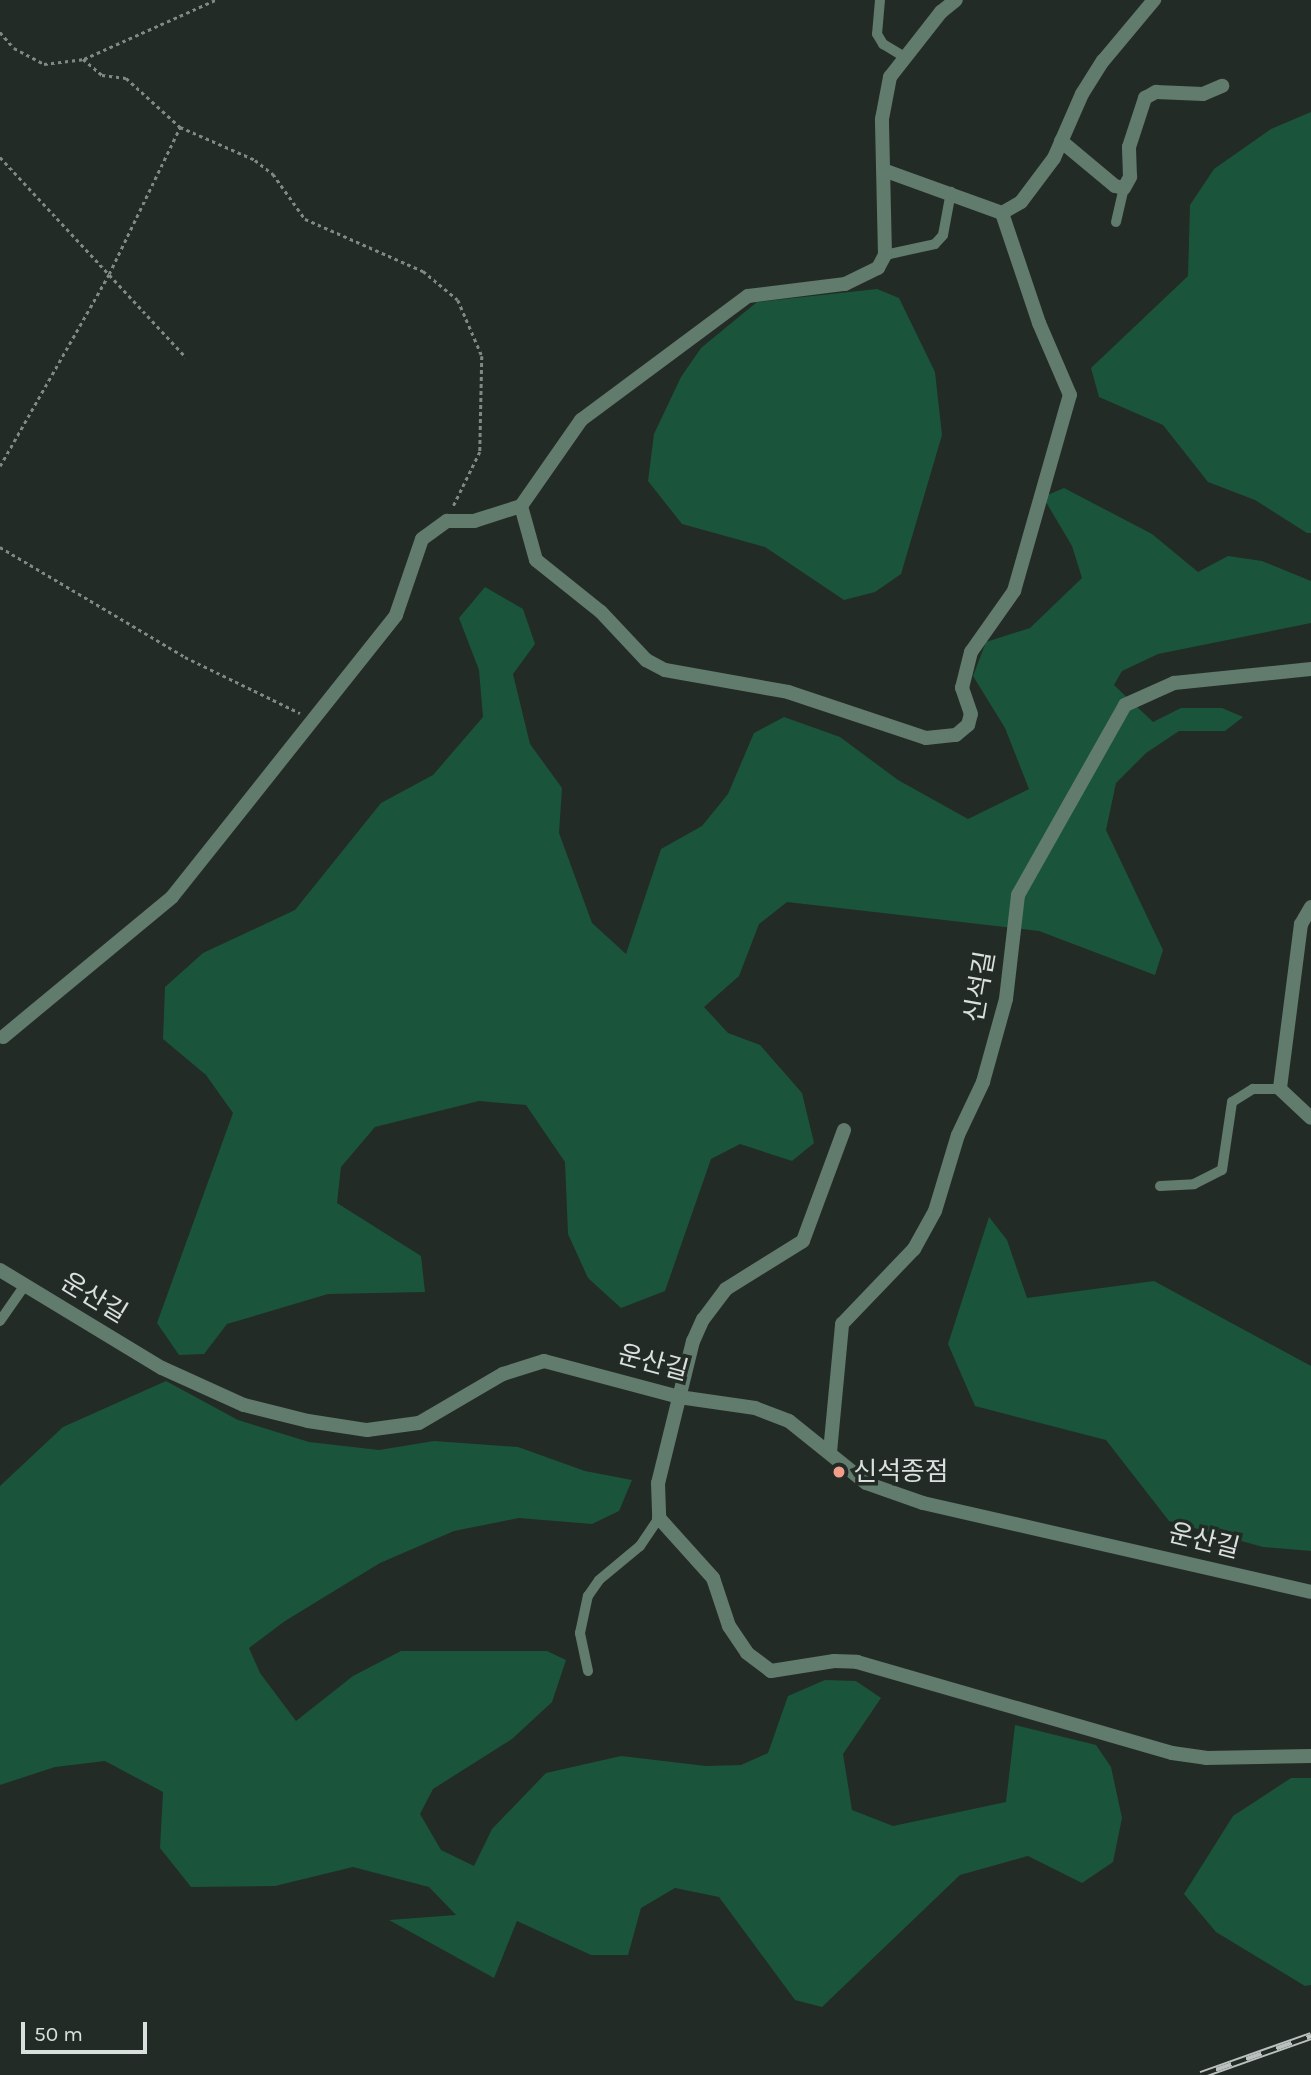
<!DOCTYPE html>
<html>
<head>
<meta charset="utf-8">
<style>
	body { margin:0 }
	#map { position:relative; width:1311px; height:2075px; overflow:hidden; background:#232b26; font-family:Karla,"Noto Sans KR",sans-serif }
	div>[style] { position:absolute }
	.green>* { inset:0; background:#1a543b }
	.path>* { height:2.5px; margin-top:-1.25px; transform-origin:0; background:repeating-linear-gradient(90deg,#828985 0 3.5px,transparent 0 7px) }
	.lane>* { height:10px; margin:-5px; padding:0 5px; transform-origin:5px; border-radius:5px; background:#617b6d }
	.street>* { height:14px; margin:-7px; padding:0 7px; transform-origin:7px; border-radius:7px; background:#617b6d }
	.rail>* { height:8px; margin-top:-4px; transform-origin:0; background:repeating-linear-gradient(90deg,#232b26 0 16px,#bac0bd 0 32px); box-sizing:border-box; border-block:2px solid #bac0bd }
	.dots>* { width:19px; height:19px; translate:-50% -50%; box-sizing:border-box; border:4px solid #232b26; border-radius:50% }
	span { translate:-50% -50%; white-space:nowrap; text-align:center; line-height:1.15; -webkit-text-stroke:7px #232b26; paint-order:stroke }
	.street-label { font-size:26px; color:#dae0dd }
	.poi-label { font-size:26px; color:#dae0dd }
	.left { translate:0 -50%; text-align:left }
	.scale { position:absolute; left:21px; top:2022px; width:126px; height:32px; box-sizing:border-box; border:4px solid #dae0dd; border-top:0; padding-left:9px; font-size:21px; line-height:24px; white-space:nowrap; color:#dae0dd; -webkit-text-stroke:5px #232b26; paint-order:stroke }
</style>
</head>
<body>
<div id="map">
	<div class="green">
		<div style="clip-path:polygon(1311px 112px,1311px 533px,1307px 533px,1255px 500px,1208px 482px,1163px 425px,1099px 397px,1091px 368px,1188px 276px,1190px 205px,1214px 169px,1271px 129px)"></div>
		<div style="clip-path:polygon(877px 289px,899px 298px,935px 372px,942px 435px,901px 574px,875px 592px,844px 600px,765px 547px,682px 524px,648px 481px,654px 434px,681px 377px,701px 348px,757px 302px)"></div>
		<div style="clip-path:polygon(1064px 488px,1152px 534px,1198px 572px,1228px 556px,1262px 561px,1311px 581px,1311px 623px,1158px 654px,1122px 671px,1114px 685px,1153px 722px,1181px 708px,1222px 708px,1243px 717px,1225px 731px,1179px 731px,1146px 753px,1116px 783px,1106px 830px,1163px 950px,1155px 975px,1039px 931px,787px 902px,759px 924px,739px 976px,704px 1007px,728px 1033px,760px 1045px,802px 1093px,814px 1143px,792px 1161px,740px 1144px,711px 1159px,665px 1291px,621px 1308px,588px 1278px,568px 1234px,565px 1162px,526px 1105px,479px 1101px,375px 1127px,341px 1167px,337px 1203px,421px 1256px,425px 1292px,328px 1294px,227px 1324px,204px 1354px,179px 1355px,157px 1323px,233px 1113px,206px 1075px,163px 1039px,165px 987px,203px 953px,295px 910px,381px 803px,433px 775px,483px 717px,479px 670px,459px 618px,485px 587px,523px 609px,535px 644px,513px 674px,530px 744px,562px 788px,559px 833px,592px 923px,626px 954px,661px 849px,702px 826px,728px 794px,754px 733px,784px 717px,840px 737px,898px 780px,968px 819px,1029px 789px,1005px 728px,973px 676px,986px 642px,1030px 628px,1082px 578px,1072px 546px,1043px 497px)"></div>
		<div style="clip-path:polygon(989px 1217px,1007px 1240px,1027px 1298px,1154px 1281px,1311px 1366px,1311px 1551px,1263px 1547px,1169px 1521px,1106px 1440px,975px 1406px,948px 1344px)"></div>
		<div style="clip-path:polygon(166px 1381px,238px 1420px,309px 1442px,379px 1450px,434px 1441px,518px 1447px,585px 1471px,632px 1480px,619px 1511px,592px 1524px,519px 1518px,454px 1531px,380px 1563px,285px 1621px,249px 1648px,260px 1673px,296px 1721px,353px 1676px,401px 1651px,547px 1651px,566px 1660px,552px 1702px,512px 1739px,433px 1789px,420px 1814px,441px 1850px,474px 1866px,492px 1829px,546px 1773px,621px 1756px,706px 1766px,741px 1765px,768px 1753px,788px 1696px,825px 1680px,856px 1681px,881px 1698px,843px 1754px,852px 1810px,893px 1826px,1006px 1802px,1015px 1725px,1096px 1745px,1111px 1767px,1122px 1818px,1113px 1862px,1082px 1883px,1028px 1856px,960px 1875px,822px 2007px,795px 2000px,719px 1897px,675px 1888px,641px 1908px,628px 1955px,591px 1955px,517px 1921px,494px 1978px,389px 1920px,456px 1915px,429px 1887px,353px 1867px,275px 1886px,191px 1887px,160px 1848px,163px 1792px,105px 1761px,55px 1767px,0 1785px,0 1486px,63px 1427px)"></div>
		<div style="clip-path:polygon(1291px 1778px,1311px 1778px,1311px 1985px,1305px 1986px,1216px 1932px,1184px 1894px,1233px 1816px)"></div>
	</div>
	<div class="path">
		<div style="left:0;top:32px;width:21px;rotate:49deg"></div>
		<div style="left:14px;top:48px;width:34px;rotate:28deg"></div>
		<div style="left:44px;top:64px;width:39px;rotate:-7deg"></div>
		<div style="left:83px;top:59px;width:25px;rotate:40deg"></div>
		<div style="left:102px;top:75px;width:24px;rotate:7deg"></div>
		<div style="left:126px;top:78px;width:73px;rotate:42.2deg"></div>
		<div style="left:84px;top:59px;width:144px;rotate:-24.2deg"></div>
		<div style="left:0;top:157px;width:273px;rotate:47.1deg"></div>
		<div style="left:0;top:466px;width:221px;rotate:-60.4deg"></div>
		<div style="left:109px;top:274px;width:163px;rotate:-64.2deg"></div>
		<div style="left:180px;top:127px;width:82px;rotate:23.7deg"></div>
		<div style="left:255px;top:160px;width:23px;rotate:38deg"></div>
		<div style="left:273px;top:174px;width:55px;rotate:54.6deg"></div>
		<div style="left:305px;top:219px;width:129px;rotate:23.8deg"></div>
		<div style="left:423px;top:271px;width:45px;rotate:39.6deg"></div>
		<div style="left:458px;top:300px;width:61px;rotate:66.8deg"></div>
		<div style="left:482px;top:356px;width:96px;rotate:91.2deg"></div>
		<div style="left:480px;top:452px;width:61px;rotate:116.1deg"></div>
		<div style="left:0;top:547px;width:215px;rotate:30.7deg"></div>
		<div style="left:185px;top:657px;width:128px;rotate:26deg"></div>
	</div>
	<div class="lane">
		<div style="left:880px;top:0;width:34px;rotate:95deg"></div>
		<div style="left:877px;top:34px;width:12px;rotate:59deg"></div>
		<div style="left:883px;top:44px;width:26px;rotate:31deg"></div>
		<div style="left:1116px;top:222px;width:35px;rotate:-77deg"></div>
		<div style="left:885px;top:255px;width:51px;rotate:-12.4deg"></div>
		<div style="left:935px;top:244px;width:12px;rotate:-48deg"></div>
		<div style="left:943px;top:235px;width:44px;rotate:-79.5deg"></div>
		<div style="left:1160px;top:1186px;width:34px;rotate:-3deg"></div>
		<div style="left:1194px;top:1184px;width:31px;rotate:-27deg"></div>
		<div style="left:1222px;top:1170px;width:69px;rotate:-81.6deg"></div>
		<div style="left:1232px;top:1102px;width:25px;rotate:-32deg"></div>
		<div style="left:1253px;top:1089px;width:27px"></div>
		<div style="left:0;top:1321px;width:44px;rotate:-55.2deg"></div>
		<div style="left:588px;top:1671px;width:39px;rotate:-102deg"></div>
		<div style="left:580px;top:1633px;width:38px;rotate:-78deg"></div>
		<div style="left:588px;top:1596px;width:19px;rotate:-55deg"></div>
		<div style="left:599px;top:1580px;width:53px;rotate:-39.7deg"></div>
		<div style="left:640px;top:1546px;width:34px;rotate:-56deg"></div>
	</div>
	<div class="street">
		<div style="left:1061px;top:141px;width:70px;rotate:39.8deg"></div>
		<div style="left:1115px;top:186px;width:9px;rotate:13deg"></div>
		<div style="left:1124px;top:188px;width:13px;rotate:-61deg"></div>
		<div style="left:1130px;top:177px;width:30px;rotate:-92deg"></div>
		<div style="left:1129px;top:147px;width:52px;rotate:-71.9deg"></div>
		<div style="left:1145px;top:98px;width:13px;rotate:-29deg"></div>
		<div style="left:1156px;top:92px;width:47px;rotate:2.4deg"></div>
		<div style="left:1203px;top:94px;width:21px;rotate:-23deg"></div>
		<div style="left:886px;top:171px;width:123px;rotate:19.9deg"></div>
		<div style="left:1002px;top:213px;width:22px;rotate:-30deg"></div>
		<div style="left:1021px;top:202px;width:55px;rotate:-53.1deg"></div>
		<div style="left:1054px;top:158px;width:70px;rotate:-66.4deg"></div>
		<div style="left:1082px;top:94px;width:39px;rotate:-58deg"></div>
		<div style="left:1103px;top:61px;width:80px;rotate:-50.1deg"></div>
		<div style="left:521px;top:506px;width:56px;rotate:74.5deg"></div>
		<div style="left:536px;top:560px;width:83px;rotate:38.7deg"></div>
		<div style="left:601px;top:612px;width:66px;rotate:46.8deg"></div>
		<div style="left:646px;top:660px;width:21px;rotate:28deg"></div>
		<div style="left:665px;top:670px;width:125px;rotate:10.1deg"></div>
		<div style="left:788px;top:692px;width:145px;rotate:18.4deg"></div>
		<div style="left:926px;top:738px;width:30px;rotate:-6deg"></div>
		<div style="left:956px;top:735px;width:16px;rotate:-40deg"></div>
		<div style="left:968px;top:725px;width:11px;rotate:-75deg"></div>
		<div style="left:971px;top:714px;width:28px;rotate:-109deg"></div>
		<div style="left:962px;top:688px;width:37px;rotate:-76deg"></div>
		<div style="left:971px;top:652px;width:75px;rotate:-54.8deg"></div>
		<div style="left:1014px;top:591px;width:204px;rotate:-74.1deg"></div>
		<div style="left:1070px;top:395px;width:78px;rotate:-113.3deg"></div>
		<div style="left:1039px;top:323px;width:116px;rotate:-108.6deg"></div>
		<div style="left:1311px;top:907px;width:20px;rotate:120deg"></div>
		<div style="left:1301px;top:924px;width:166px;rotate:97.3deg"></div>
		<div style="left:1280px;top:1089px;width:42px;rotate:43.1deg"></div>
		<div style="left:3px;top:1037px;width:219px;rotate:-39.6deg"></div>
		<div style="left:172px;top:897px;width:360px;rotate:-51.5deg"></div>
		<div style="left:396px;top:615px;width:80px;rotate:-71.1deg"></div>
		<div style="left:422px;top:539px;width:31px;rotate:-36deg"></div>
		<div style="left:447px;top:521px;width:27px"></div>
		<div style="left:474px;top:521px;width:49px;rotate:-17.7deg"></div>
		<div style="left:521px;top:506px;width:105px;rotate:-55.1deg"></div>
		<div style="left:581px;top:420px;width:208px;rotate:-36.6deg"></div>
		<div style="left:748px;top:296px;width:98px;rotate:-7.1deg"></div>
		<div style="left:845px;top:284px;width:37px;rotate:-26deg"></div>
		<div style="left:878px;top:268px;width:15px;rotate:-62deg"></div>
		<div style="left:885px;top:255px;width:136px;rotate:-91.3deg"></div>
		<div style="left:882px;top:119px;width:43px;rotate:-79.2deg"></div>
		<div style="left:890px;top:77px;width:83px;rotate:-51.9deg"></div>
		<div style="left:941px;top:12px;width:19px;rotate:-39deg"></div>
		<div style="left:844px;top:1130px;width:118px;rotate:110.3deg"></div>
		<div style="left:803px;top:1241px;width:91px;rotate:148.1deg"></div>
		<div style="left:726px;top:1289px;width:38px;rotate:127deg"></div>
		<div style="left:703px;top:1319px;width:24px;rotate:114deg"></div>
		<div style="left:693px;top:1341px;width:146px;rotate:103.8deg"></div>
		<div style="left:658px;top:1483px;width:35px;rotate:88deg"></div>
		<div style="left:659px;top:1518px;width:81px;rotate:48deg"></div>
		<div style="left:713px;top:1578px;width:51px;rotate:71.6deg"></div>
		<div style="left:729px;top:1626px;width:32px;rotate:56deg"></div>
		<div style="left:747px;top:1653px;width:30px;rotate:37deg"></div>
		<div style="left:771px;top:1671px;width:64px;rotate:-9deg"></div>
		<div style="left:834px;top:1661px;width:23px;rotate:2deg"></div>
		<div style="left:857px;top:1662px;width:328px;rotate:16.1deg"></div>
		<div style="left:1172px;top:1753px;width:34px;rotate:8deg"></div>
		<div style="left:1206px;top:1758px;width:105px;rotate:-1.1deg"></div>
		<div style="left:0;top:1270px;width:189px;rotate:31.2deg"></div>
		<div style="left:162px;top:1368px;width:90px;rotate:24.3deg"></div>
		<div style="left:244px;top:1405px;width:66px;rotate:14deg"></div>
		<div style="left:308px;top:1421px;width:60px;rotate:8.7deg"></div>
		<div style="left:367px;top:1430px;width:52px;rotate:-7.7deg"></div>
		<div style="left:419px;top:1423px;width:97px;rotate:-30.3deg"></div>
		<div style="left:503px;top:1374px;width:43px;rotate:-17.6deg"></div>
		<div style="left:544px;top:1361px;width:140px;rotate:14.9deg"></div>
		<div style="left:679px;top:1397px;width:77px;rotate:8.2deg"></div>
		<div style="left:755px;top:1408px;width:36px;rotate:21deg"></div>
		<div style="left:789px;top:1421px;width:99px;rotate:38.8deg"></div>
		<div style="left:866px;top:1483px;width:60px;rotate:19.3deg"></div>
		<div style="left:923px;top:1503px;width:398px;rotate:12.9deg"></div>
		<div style="left:830px;top:1452px;width:129px;rotate:-84.6deg"></div>
		<div style="left:842px;top:1324px;width:104px;rotate:-46.2deg"></div>
		<div style="left:914px;top:1249px;width:43px;rotate:-61.1deg"></div>
		<div style="left:935px;top:1211px;width:79px;rotate:-73.2deg"></div>
		<div style="left:958px;top:1135px;width:59px;rotate:-64.7deg"></div>
		<div style="left:983px;top:1082px;width:86px;rotate:-74.5deg"></div>
		<div style="left:1006px;top:999px;width:105px;rotate:-83.4deg"></div>
		<div style="left:1018px;top:895px;width:218px;rotate:-60.6deg"></div>
		<div style="left:1125px;top:705px;width:54px;rotate:-24.2deg"></div>
		<div style="left:1174px;top:683px;width:138px;rotate:-5.8deg"></div>
	</div>
	<div class="rail">
		<div style="left:1201px;top:2075px;width:117px;rotate:-19.5deg"></div>
	</div>
	<div class="dots">
		<div style="left:839px;top:1472px;background:#f49d8b"></div>
	</div>
	<div class="street-label">
		<span style="left:980px;top:987px;rotate:-80deg">신석길</span>
		<span style="left:94px;top:1298px;rotate:31deg">운산길</span>
		<span style="left:653px;top:1363px;rotate:15deg">운산길</span>
		<span style="left:1204px;top:1541px;rotate:14deg">운산길</span>
	</div>
	<div class="poi-label">
		<span class="left" style="left:853px;top:1472px">신석종점</span>
	</div>
	<div class="scale">50 m</div>
</div>
</body>
</html>
